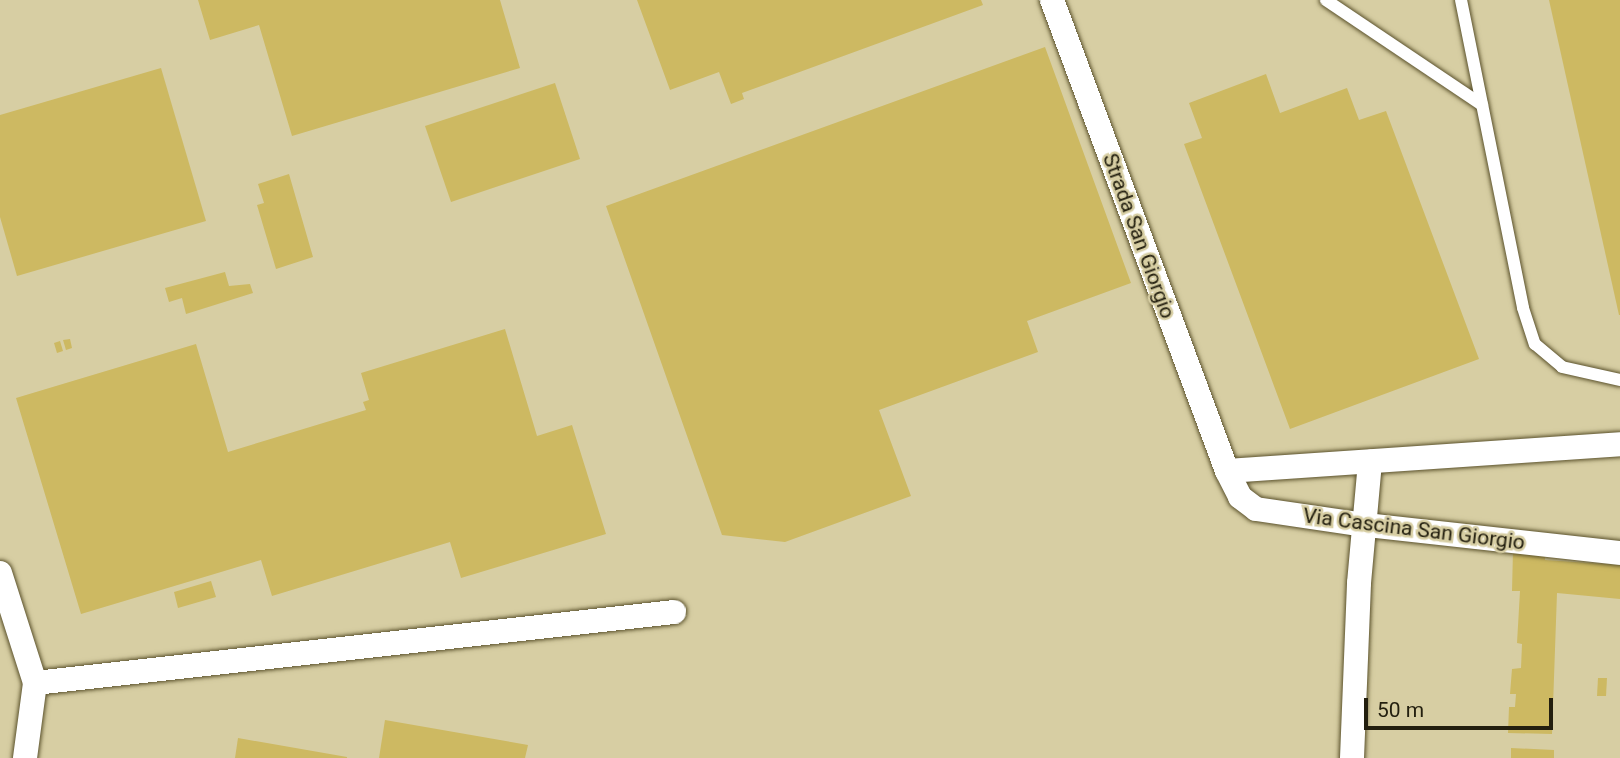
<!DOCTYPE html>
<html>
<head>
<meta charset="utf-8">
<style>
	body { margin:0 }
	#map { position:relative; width:1620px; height:758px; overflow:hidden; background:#d7cea3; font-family:Roboto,sans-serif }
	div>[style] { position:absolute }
	.building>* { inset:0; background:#cdb962 }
	.roads { filter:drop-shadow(0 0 2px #5b522c) drop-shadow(0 0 2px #5b522c) }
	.lane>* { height:12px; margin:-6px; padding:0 6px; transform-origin:6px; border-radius:6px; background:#fff }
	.street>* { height:24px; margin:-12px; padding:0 12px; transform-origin:12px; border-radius:12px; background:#fff }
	span { translate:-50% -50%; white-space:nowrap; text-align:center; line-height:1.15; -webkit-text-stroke:5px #d7cea3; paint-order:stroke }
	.street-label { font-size:21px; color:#231f0f }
	.scale { position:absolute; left:1364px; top:698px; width:189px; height:32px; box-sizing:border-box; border:4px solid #231f0f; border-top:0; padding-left:9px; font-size:21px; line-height:24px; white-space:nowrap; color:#231f0f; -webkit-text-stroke:5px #d7cea3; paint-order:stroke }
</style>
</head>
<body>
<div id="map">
	<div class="building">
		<div style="clip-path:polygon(198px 0,500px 0,520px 68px,292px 136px,259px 25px,210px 40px)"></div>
		<div style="clip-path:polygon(637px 0,981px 0,983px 5px,742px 93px,744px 99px,731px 104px,719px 72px,670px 90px)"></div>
		<div style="clip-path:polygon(1549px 0,1620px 0,1620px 315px,1619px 315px)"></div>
		<div style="clip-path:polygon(1045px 47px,1131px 283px,1027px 321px,1038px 352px,879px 410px,911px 496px,785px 542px,722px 535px,606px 206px)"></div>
		<div style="clip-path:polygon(161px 68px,206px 221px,17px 276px,0 217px,0 115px)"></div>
		<div style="clip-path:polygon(1266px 74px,1280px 113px,1347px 88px,1359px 120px,1386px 111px,1479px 359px,1290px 429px,1184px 144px,1202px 138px,1189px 103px)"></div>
		<div style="clip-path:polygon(555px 83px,580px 159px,451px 202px,425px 126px)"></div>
		<div style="clip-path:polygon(289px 174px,313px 257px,276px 269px,257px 205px,264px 203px,258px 184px)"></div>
		<div style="clip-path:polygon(225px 272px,229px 286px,250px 284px,253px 293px,186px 314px,182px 298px,169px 302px,165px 288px)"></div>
		<div style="clip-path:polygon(505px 329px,537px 436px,572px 425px,606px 534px,461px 578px,450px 542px,272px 596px,261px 560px,81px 614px,16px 398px,196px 344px,228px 452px,366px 410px,363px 402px,369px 400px,361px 373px)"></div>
		<div style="clip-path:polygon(70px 339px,72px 348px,66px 350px,63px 340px)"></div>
		<div style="clip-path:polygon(60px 341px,63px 351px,57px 353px,54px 343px)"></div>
		<div style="clip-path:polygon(1513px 550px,1545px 552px,1545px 560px,1620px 565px,1620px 599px,1557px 593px,1552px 734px,1508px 733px,1509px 707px,1515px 707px,1516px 694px,1510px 694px,1512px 669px,1521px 668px,1522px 644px,1517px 643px,1520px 591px,1512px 591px)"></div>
		<div style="clip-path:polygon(211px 581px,216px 597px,178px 608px,174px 592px)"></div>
		<div style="clip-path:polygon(1598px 678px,1607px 678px,1606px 696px,1597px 696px)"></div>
		<div style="clip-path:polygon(385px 720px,528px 745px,525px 758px,379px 758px)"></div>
		<div style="clip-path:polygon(238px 738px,347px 757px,347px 758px,235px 758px)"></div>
		<div style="clip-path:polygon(1511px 748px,1554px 750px,1554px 758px,1511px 758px)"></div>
	</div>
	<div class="roads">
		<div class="lane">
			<div style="left:1326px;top:0;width:188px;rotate:33.9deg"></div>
			<div style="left:1461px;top:0;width:314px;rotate:78.6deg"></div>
			<div style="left:1523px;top:308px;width:38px;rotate:72deg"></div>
			<div style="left:1535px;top:344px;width:35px;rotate:40deg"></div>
			<div style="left:1562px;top:367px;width:59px;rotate:12.6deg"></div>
		</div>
		<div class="street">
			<div style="left:1052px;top:0;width:502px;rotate:69.62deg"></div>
			<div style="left:1227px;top:471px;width:29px;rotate:63deg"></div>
			<div style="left:1240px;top:497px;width:20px;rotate:37deg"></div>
			<div style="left:1256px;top:509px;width:111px;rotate:8.3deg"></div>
			<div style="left:1366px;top:525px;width:256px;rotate:6.3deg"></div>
			<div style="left:1227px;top:471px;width:394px;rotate:-3.9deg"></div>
			<div style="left:0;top:573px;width:115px;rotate:72.3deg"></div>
			<div style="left:35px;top:683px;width:76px;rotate:97.6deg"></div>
			<div style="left:35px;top:683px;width:643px;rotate:-6.34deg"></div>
			<div style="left:1352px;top:758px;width:175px;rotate:-87.7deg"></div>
			<div style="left:1359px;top:583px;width:122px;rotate:-84.8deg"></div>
		</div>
	</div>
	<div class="street-label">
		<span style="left:1139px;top:236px;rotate:70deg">Strada San Giorgio</span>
		<span style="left:1414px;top:529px;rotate:7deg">Via Cascina San Giorgio</span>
	</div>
	<div class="scale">50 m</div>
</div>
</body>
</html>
